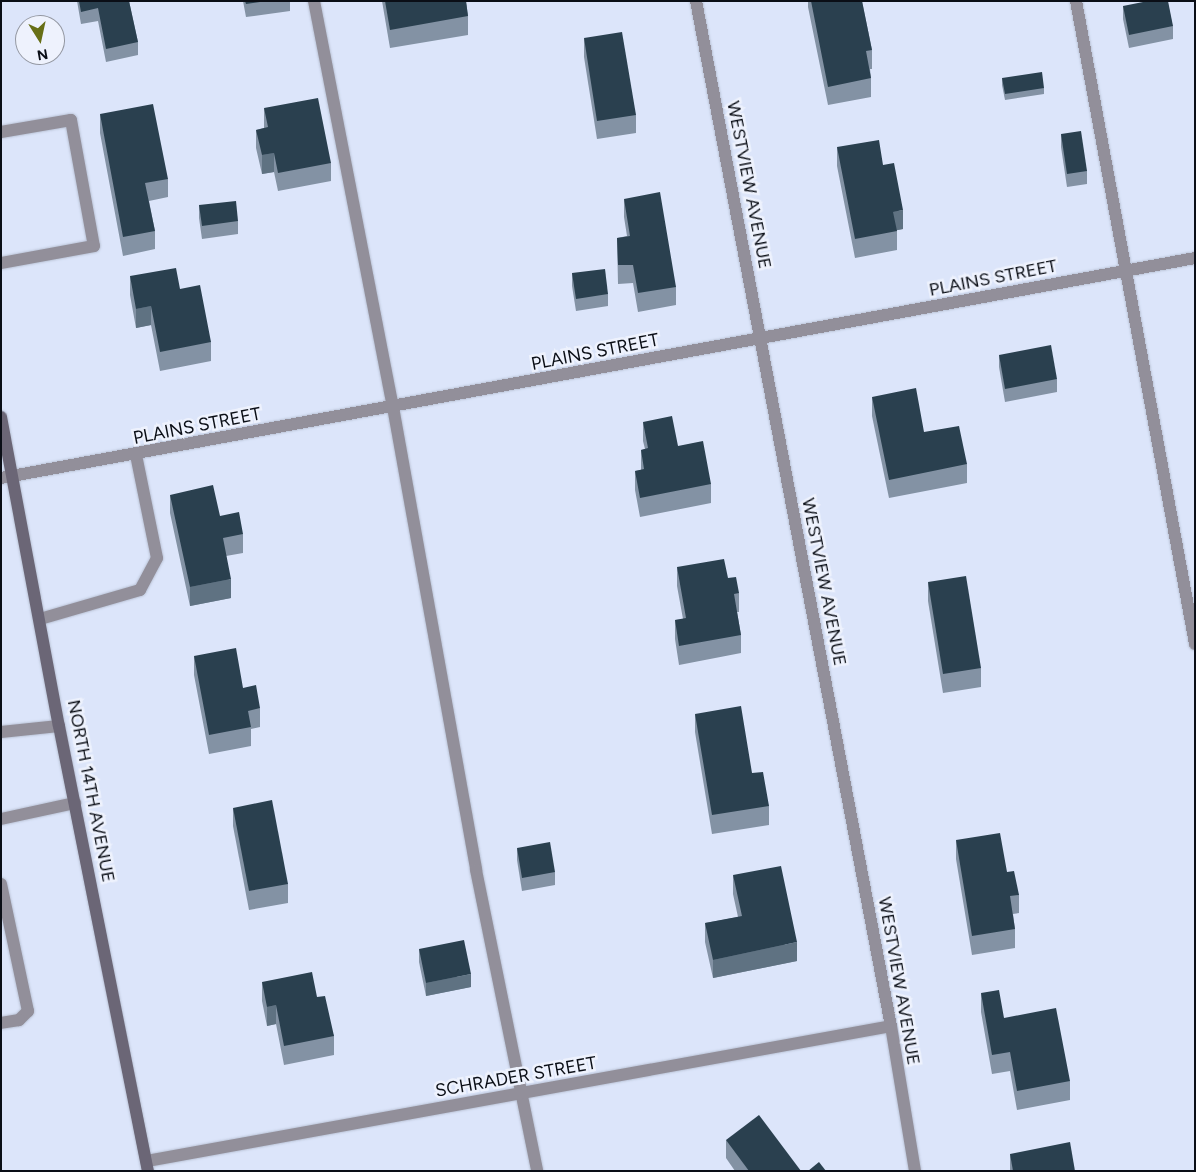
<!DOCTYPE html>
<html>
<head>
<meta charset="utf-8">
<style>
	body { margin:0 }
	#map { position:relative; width:1196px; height:1172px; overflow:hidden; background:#dce5fa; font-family:Figtree,sans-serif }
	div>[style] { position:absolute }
	.roads { filter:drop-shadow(0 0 1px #bac3d6) drop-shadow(0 0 1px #bac3d6) }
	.lane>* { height:12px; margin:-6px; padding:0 6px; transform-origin:6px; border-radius:6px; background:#928f9a }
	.street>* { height:12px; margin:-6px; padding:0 6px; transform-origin:6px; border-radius:6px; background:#928f9a }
	.secondary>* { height:12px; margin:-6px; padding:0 6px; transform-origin:6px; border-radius:6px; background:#6b6676 }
	.wall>* { inset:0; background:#8392a4 }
	.shaded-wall>* { inset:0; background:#5f7282 }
	.building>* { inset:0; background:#2a404f }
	span { translate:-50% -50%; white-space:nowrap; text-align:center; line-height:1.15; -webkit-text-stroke:5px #eef2fd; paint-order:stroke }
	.street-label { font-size:18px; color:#0a0e16 }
	.frame { position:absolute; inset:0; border:2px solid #0a0e16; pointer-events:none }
	.north { position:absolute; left:15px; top:15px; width:50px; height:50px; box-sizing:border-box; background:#eef2fd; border:1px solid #9397a1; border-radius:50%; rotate:170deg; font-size:14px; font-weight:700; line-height:20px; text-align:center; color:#0a0e16 }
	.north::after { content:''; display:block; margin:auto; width:18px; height:22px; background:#676f16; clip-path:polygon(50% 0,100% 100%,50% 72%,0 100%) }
</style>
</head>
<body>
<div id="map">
	<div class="roads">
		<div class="lane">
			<div style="left:314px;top:1px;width:414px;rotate:79deg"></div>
			<div style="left:393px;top:407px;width:470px;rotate:79.8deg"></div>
			<div style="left:476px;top:870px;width:307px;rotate:78.5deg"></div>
			<div style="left:1076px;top:1px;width:654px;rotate:79.51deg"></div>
			<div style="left:1px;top:132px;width:71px;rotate:-9.7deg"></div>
			<div style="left:71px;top:120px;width:128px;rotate:79.7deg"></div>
			<div style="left:94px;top:246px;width:95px;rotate:169.6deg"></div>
			<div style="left:40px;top:619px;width:104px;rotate:-16.2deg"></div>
			<div style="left:140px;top:590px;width:36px;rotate:-62deg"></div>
			<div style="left:157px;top:558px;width:105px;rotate:-101.5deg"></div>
			<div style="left:1px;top:732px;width:58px;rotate:-5.9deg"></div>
			<div style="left:1px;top:819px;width:76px;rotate:-12.2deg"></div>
			<div style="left:1px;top:884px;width:130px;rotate:78deg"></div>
			<div style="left:28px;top:1011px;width:13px;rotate:135deg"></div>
			<div style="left:19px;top:1020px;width:18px;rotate:171deg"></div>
		</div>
		<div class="street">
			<div style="left:696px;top:1px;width:1043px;rotate:79.23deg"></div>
			<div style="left:891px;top:1026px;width:147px;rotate:80.6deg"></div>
			<div style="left:1px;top:478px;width:1214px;rotate:-10.44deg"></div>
			<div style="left:147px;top:1161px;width:756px;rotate:-10.28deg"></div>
		</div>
		<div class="secondary">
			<div style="left:1px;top:417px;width:314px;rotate:79.4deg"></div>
			<div style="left:59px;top:726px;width:454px;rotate:78.7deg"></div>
		</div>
	</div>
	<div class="wall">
		<div style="clip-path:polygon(77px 1px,129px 1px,138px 42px,138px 55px,106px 62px,98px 21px,81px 24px)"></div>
		<div style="clip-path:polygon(243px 1px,290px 1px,290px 11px,246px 17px)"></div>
		<div style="clip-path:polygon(382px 1px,466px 1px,468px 16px,468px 35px,390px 48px)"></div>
		<div style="clip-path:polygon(808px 1px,862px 1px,872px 50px,872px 69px,870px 69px,871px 78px,871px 97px,828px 105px,808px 7px)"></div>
		<div style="clip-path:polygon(1123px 6px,1173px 26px,1173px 39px,1129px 48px,1123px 19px)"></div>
		<div style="clip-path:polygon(584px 38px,636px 115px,636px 133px,597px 139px,584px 57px)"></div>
		<div style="clip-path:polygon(1002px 78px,1044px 88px,1044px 94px,1005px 100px,1002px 85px)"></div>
		<div style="clip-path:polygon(264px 108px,331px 163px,331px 181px,278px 191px,274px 172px,262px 174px,256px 148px,256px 130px,264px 128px)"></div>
		<div style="clip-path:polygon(100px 114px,168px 179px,168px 197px,149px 201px,155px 231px,155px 249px,123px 256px,100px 133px)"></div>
		<div style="clip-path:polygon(1061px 134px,1087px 171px,1087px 184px,1067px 187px,1061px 147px)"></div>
		<div style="clip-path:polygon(837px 147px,883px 165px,903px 229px,897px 230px,897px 250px,855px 258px,837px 166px)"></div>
		<div style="clip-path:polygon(624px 199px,676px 287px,676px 305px,638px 312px,633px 283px,618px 284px,617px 238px,627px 236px,624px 217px)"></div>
		<div style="clip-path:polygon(199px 205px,238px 221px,238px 234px,202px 239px,199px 218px)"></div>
		<div style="clip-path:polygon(572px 273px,608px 294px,608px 306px,576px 311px,572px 286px)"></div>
		<div style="clip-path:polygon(130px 276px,180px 289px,211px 342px,211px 361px,160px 371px,151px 325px,136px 328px,130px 295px)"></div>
		<div style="clip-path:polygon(999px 355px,1057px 379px,1057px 392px,1005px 402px,999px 367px)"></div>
		<div style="clip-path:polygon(872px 397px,967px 464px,967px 483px,889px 498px,872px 416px)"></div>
		<div style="clip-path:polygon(643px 422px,678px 446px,711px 484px,711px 503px,640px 517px,635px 490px,635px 471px,641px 470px,641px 450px,645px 449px,643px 441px)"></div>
		<div style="clip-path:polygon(170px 495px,220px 516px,243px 534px,243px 553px,226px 556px,231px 598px,190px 606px,170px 513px)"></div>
		<div style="clip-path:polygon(677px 567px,728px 578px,739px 593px,739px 612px,737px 612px,741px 635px,741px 653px,679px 665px,675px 639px,675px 620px,683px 619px,677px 586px)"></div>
		<div style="clip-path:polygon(928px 582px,981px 668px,981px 687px,943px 693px,928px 601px)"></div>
		<div style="clip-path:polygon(194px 656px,243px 688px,260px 708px,260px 727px,251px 729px,251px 746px,209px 754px,194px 675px)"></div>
		<div style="clip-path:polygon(695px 714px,752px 773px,769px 806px,769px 825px,712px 834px,695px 732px)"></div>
		<div style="clip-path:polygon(233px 808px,288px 884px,288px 903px,249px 910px,233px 826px)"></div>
		<div style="clip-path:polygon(956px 840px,1007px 872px,1019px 895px,1019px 913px,1013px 914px,1015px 929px,1015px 948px,972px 955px,956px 859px)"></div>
		<div style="clip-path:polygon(517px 848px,555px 872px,555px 885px,522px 891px,517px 860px)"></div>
		<div style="clip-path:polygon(733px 875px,797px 961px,713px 978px,705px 942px,705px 923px,738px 917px,733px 894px)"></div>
		<div style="clip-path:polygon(419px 949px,471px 987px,426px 996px,419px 962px)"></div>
		<div style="clip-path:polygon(262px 982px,317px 997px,334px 1036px,334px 1055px,284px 1065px,276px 1024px,267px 1026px,262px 1001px)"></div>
		<div style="clip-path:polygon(981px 993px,1004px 1018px,1070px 1081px,1070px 1100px,1017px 1110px,1010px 1071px,992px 1074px,981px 1012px)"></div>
		<div style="clip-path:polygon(726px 1140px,801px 1171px,735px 1171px,726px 1158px)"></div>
		<div style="clip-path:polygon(1010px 1154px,1075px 1171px,1010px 1171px)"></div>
	</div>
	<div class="shaded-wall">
		<div style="clip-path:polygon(274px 153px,274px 172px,262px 174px,262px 155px)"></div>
		<div style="clip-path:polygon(903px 210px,903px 229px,893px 231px,893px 212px)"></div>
		<div style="clip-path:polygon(151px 306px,151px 325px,136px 328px,136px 309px)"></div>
		<div style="clip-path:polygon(231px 579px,231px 598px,190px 606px,190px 587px)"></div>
		<div style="clip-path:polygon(797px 942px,797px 961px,713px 978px,713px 960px)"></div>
		<div style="clip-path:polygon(471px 974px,471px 987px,426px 996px,426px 983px)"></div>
		<div style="clip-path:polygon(276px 1005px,276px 1024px,267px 1026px,267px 1007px)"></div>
	</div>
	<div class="building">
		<div style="clip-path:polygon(79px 1px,129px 1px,138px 42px,106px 49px,98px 8px,81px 12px)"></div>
		<div style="clip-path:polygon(245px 1px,267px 1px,246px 4px)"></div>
		<div style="clip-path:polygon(385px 1px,466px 1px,468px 16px,390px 30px)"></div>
		<div style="clip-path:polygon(811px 1px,862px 1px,872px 50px,866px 51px,871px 78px,828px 87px)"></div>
		<div style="clip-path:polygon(1148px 1px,1168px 1px,1173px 26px,1129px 35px,1123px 6px)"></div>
		<div style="clip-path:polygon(622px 32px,636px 115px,597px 121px,584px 38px)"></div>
		<div style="clip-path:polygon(1042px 72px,1044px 88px,1005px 94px,1002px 78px)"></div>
		<div style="clip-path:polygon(318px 98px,331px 163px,278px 173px,274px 153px,262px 155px,256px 130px,268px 127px,264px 108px)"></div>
		<div style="clip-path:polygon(153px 104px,168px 179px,145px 183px,155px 231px,123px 237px,100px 114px)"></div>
		<div style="clip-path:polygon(1081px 131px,1087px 171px,1067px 174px,1061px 134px)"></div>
		<div style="clip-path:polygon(879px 140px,883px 165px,894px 163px,903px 210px,893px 212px,897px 231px,855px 239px,837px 147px)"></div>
		<div style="clip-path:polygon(660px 192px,676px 287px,638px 293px,633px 265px,618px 265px,617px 238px,630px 236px,624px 199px)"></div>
		<div style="clip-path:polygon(236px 201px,238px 221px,202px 226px,199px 205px)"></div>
		<div style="clip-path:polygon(176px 268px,180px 289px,200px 285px,211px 342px,160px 352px,151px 306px,136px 309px,130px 276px)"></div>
		<div style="clip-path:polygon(605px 269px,608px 294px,576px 299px,572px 273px)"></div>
		<div style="clip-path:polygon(1051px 345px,1057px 379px,1005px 389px,999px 355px)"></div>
		<div style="clip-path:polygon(916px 388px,924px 432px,959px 426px,967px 464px,889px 480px,872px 397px)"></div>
		<div style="clip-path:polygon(672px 416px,678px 446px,703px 441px,711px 484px,640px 498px,635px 471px,644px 469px,641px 450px,648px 448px,643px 422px)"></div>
		<div style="clip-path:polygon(213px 485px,220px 516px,239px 512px,243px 534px,223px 538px,231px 579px,190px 587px,170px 495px)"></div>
		<div style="clip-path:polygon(724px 559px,728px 578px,736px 577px,739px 593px,734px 594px,741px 635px,679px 646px,675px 620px,686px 618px,677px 567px)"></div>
		<div style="clip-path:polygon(966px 576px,981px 668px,943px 674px,928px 582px)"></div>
		<div style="clip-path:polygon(236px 648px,243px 688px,256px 685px,260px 708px,248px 711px,251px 727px,209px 735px,194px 656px)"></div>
		<div style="clip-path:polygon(741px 706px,752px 773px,763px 772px,769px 806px,712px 815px,695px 714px)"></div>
		<div style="clip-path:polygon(272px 800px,288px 884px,249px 891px,233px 808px)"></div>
		<div style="clip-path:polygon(1000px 833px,1007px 872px,1014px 871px,1019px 895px,1010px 896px,1015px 929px,972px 936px,956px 840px)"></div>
		<div style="clip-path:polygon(550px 842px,555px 872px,522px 878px,517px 848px)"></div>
		<div style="clip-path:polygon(781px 866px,797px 942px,713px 960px,705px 923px,742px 916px,733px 875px)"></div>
		<div style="clip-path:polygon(464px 940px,471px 974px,426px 983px,419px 949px)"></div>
		<div style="clip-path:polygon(312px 972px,317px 997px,325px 996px,334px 1036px,284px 1046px,276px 1005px,267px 1007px,262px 982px)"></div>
		<div style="clip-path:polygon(999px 990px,1004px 1018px,1056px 1008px,1070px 1081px,1017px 1091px,1010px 1052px,992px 1055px,981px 993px)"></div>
		<div style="clip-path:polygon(759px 1115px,801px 1171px,749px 1171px,726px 1140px)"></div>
		<div style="clip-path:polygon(1070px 1142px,1075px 1171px,1013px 1171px,1010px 1154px)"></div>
		<div style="clip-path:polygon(819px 1162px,826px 1171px,808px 1171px)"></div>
	</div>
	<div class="street-label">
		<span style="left:749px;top:185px;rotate:79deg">WESTVIEW AVENUE</span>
		<span style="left:993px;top:278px;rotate:-11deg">PLAINS STREET</span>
		<span style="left:595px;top:352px;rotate:-11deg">PLAINS STREET</span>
		<span style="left:197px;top:426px;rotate:-11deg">PLAINS STREET</span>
		<span style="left:824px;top:582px;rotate:79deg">WESTVIEW AVENUE</span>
		<span style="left:91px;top:791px;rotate:79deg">NORTH 14TH AVENUE</span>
		<span style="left:899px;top:981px;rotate:80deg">WESTVIEW AVENUE</span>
		<span style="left:516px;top:1077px;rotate:-10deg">SCHRADER STREET</span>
	</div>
	<div class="frame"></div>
	<div class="north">N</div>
</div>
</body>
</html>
